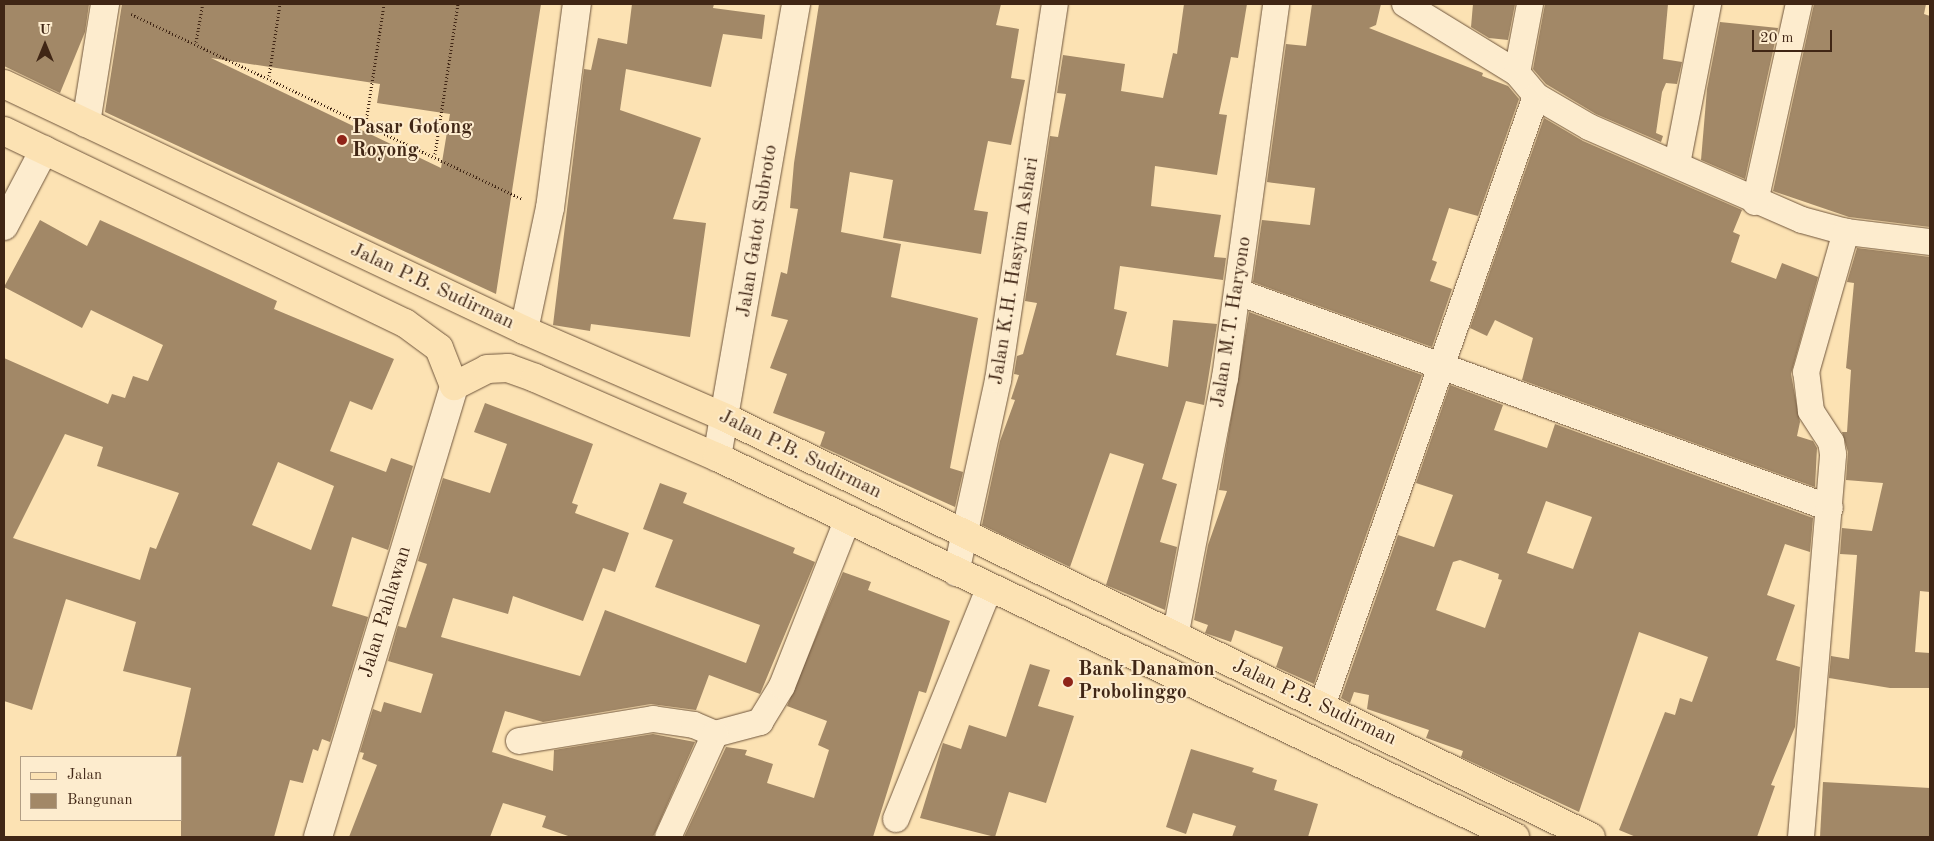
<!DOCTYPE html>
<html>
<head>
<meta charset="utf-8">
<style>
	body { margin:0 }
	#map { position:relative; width:1934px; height:841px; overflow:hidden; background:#fce2b3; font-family:"Old Standard TT",serif }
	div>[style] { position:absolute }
	.building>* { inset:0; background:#a28867 }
	.path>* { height:3px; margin-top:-1.5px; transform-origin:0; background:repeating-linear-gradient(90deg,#402615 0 1px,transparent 0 3.5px) }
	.roads { filter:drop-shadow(0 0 1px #6f553c) drop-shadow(0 0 1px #6f553c) }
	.street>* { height:26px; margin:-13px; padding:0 13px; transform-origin:13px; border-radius:13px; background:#fdecce }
	.secondary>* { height:28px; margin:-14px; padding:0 14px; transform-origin:14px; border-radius:14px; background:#fdecce }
	.primary>* { height:28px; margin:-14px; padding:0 14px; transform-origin:14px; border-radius:14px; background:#fce2b3 }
	.dots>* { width:14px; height:14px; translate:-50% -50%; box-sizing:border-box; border:2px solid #fdecce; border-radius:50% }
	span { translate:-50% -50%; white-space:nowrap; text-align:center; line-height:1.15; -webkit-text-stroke:4px #fdecce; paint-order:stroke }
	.poi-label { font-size:20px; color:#402615; font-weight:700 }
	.left { translate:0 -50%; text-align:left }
	.street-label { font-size:20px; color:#402615 }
	.frame { position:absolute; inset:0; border:5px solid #402615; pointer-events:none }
	.legend { position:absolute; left:20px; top:756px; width:162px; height:65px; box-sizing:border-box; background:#fdecce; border:1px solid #b19d84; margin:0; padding:6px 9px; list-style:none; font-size:15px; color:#402615 }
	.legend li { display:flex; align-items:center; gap:10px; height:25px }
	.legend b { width:25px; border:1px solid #b19d84 }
	.north { position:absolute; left:20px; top:20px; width:50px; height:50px; -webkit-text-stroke:4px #fdecce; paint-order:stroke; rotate:0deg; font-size:14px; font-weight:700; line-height:20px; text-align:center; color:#402615 }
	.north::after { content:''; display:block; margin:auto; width:18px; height:22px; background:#402615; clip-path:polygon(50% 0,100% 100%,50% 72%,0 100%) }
	.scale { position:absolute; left:1752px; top:30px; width:80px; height:22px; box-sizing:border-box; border:2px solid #402615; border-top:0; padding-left:6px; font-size:15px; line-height:18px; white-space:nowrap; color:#402615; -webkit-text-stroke:4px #fdecce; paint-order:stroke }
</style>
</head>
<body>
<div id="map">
	<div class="building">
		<div style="clip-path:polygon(4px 4px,89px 4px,85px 32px,60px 93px,4px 66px)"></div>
		<div style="clip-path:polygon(evenodd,122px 4px,541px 4px,496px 294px,105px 112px,122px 4px,211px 58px,380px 84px,377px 103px,450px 114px,441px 168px,211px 58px)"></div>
		<div style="clip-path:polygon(632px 4px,714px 4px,713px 8px,765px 15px,762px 39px,723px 34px,711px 87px,626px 69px,620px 110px,701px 138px,673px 219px,706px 223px,690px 337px,591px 324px,590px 331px,553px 325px,584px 69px,591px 70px,598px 38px,627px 44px)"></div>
		<div style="clip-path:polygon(819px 4px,1001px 4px,996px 25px,1019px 29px,1011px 78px,1025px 80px,1011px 145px,988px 141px,974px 210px,988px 212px,981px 254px,883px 238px,893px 180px,850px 172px,841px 232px,901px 244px,891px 297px,978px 318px,950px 468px,963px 472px,955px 507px,820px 446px,825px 432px,773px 413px,787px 374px,770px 368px,788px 320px,771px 316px,781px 272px,787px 274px,798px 209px,790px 208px,794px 163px)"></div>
		<div style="clip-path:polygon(1184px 4px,1247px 4px,1238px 58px,1231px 57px,1219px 114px,1227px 115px,1217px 175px,1155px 166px,1151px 206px,1221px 215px,1214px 257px,1226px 258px,1223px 280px,1120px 266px,1114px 309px,1127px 312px,1116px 355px,1168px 367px,1173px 320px,1217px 324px,1204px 405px,1186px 401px,1162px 479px,1177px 484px,1160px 542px,1177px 547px,1165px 610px,1106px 585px,1144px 464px,1110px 453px,1070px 567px,982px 525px,1000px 441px,1015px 400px,1011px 399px,1019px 375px,1014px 374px,1017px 356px,1023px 354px,1037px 303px,1025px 301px,1050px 136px,1058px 137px,1066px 94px,1057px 93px,1063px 55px,1125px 64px,1121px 91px,1163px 98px,1173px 53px,1177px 54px)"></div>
		<div style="clip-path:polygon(1312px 4px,1381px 4px,1376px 25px,1369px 28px,1483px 73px,1482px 76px,1508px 86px,1519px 99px,1478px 216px,1449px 208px,1432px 260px,1437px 262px,1430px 281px,1452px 289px,1432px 347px,1253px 282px,1262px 220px,1310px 225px,1315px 188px,1267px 182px,1286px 44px,1306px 46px)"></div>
		<div style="clip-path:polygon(1473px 4px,1515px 4px,1508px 40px,1489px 38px,1471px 27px)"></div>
		<div style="clip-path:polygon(1545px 4px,1668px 4px,1663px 59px,1682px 62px,1677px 84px,1666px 83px,1662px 92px,1656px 133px,1663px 136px,1661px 142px,1596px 114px,1546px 84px,1533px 69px)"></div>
		<div style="clip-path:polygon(1814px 4px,1926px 4px,1924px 14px,1930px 16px,1930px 227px,1849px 217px,1773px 191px)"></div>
		<div style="clip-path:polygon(1720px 22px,1778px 28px,1745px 179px,1701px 160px,1707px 89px)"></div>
		<div style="clip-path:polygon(1544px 118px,1583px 141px,1742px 210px,1733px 232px,1740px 235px,1731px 262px,1776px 279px,1782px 263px,1818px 277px,1791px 374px,1800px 422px,1797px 436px,1813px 441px,1817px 448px,1815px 487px,1522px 380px,1533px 338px,1495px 320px,1487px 336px,1470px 328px)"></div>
		<div style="clip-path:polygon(evenodd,40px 220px,87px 246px,100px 220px,277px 301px,274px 309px,394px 359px,372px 410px,350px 401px,330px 451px,386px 472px,391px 458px,413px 466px,388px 550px,352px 537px,332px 606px,368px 617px,330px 742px,322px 739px,318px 751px,313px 749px,303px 783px,290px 780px,274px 837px,181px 837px,181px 757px,176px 757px,191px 688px,123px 671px,136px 622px,66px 599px,32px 710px,4px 701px,4px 358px,108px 404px,112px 394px,125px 398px,133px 376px,148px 381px,163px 345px,91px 310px,82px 328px,4px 287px,40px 220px,65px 434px,103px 447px,97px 466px,179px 493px,156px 549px,150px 547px,140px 580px,13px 538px,65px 434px,40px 220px,278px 462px,334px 486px,311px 550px,252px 525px,278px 462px)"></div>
		<div style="clip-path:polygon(1857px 248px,1930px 257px,1930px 592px,1920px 591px,1915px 652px,1930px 653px,1930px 688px,1890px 688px,1829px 678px,1831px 656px,1849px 659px,1857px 555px,1840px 554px,1842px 528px,1872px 531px,1883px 483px,1846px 480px,1848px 452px,1842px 432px,1847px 432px,1851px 370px,1846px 368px,1854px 283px,1847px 282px)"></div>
		<div style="clip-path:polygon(1249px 312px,1422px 375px,1314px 684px,1276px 667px,1283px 647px,1235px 630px,1231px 642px,1205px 633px,1208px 625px,1194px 620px,1208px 545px,1227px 491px,1219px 490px)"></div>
		<div style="clip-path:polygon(evenodd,1450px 385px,1503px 405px,1494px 430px,1547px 448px,1555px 424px,1813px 518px,1810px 552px,1785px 544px,1767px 595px,1795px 605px,1776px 660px,1800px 667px,1795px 727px,1771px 785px,1775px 786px,1757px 837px,1636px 837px,1619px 830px,1665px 712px,1675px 715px,1680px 698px,1692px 702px,1708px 657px,1639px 632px,1579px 812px,1461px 757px,1463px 751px,1426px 738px,1429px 730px,1367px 709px,1369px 695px,1354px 692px,1350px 703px,1341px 698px,1398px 535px,1434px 547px,1453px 495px,1416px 483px,1450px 385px,1546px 501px,1592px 517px,1573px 569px,1527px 553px,1546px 501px,1450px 385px,1460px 560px,1499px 574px,1498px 579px,1502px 580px,1485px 628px,1436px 610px,1453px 562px,1460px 560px)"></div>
		<div style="clip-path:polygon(485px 403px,593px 444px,572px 503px,578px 505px,575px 513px,629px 533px,615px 572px,603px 568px,583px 621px,513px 596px,508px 614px,453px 598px,441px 637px,580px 676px,605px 610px,746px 663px,760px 625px,655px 587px,673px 540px,643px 529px,660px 483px,687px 493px,683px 503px,795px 548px,793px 553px,815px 562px,760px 694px,709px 675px,696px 710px,651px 704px,543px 722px,505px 711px,492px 752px,553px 771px,554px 750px,653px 734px,695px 742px,653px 837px,571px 837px,542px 827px,546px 816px,503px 803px,490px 837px,349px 837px,377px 765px,362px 759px,364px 753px,360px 752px,373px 709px,381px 712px,384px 702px,421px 713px,433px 674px,388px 661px,398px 626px,406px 628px,427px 564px,418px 561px,443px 478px,490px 493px,507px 444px,474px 432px)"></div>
		<div style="clip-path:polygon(843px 572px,871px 582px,868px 590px,950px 621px,926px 693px,919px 691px,873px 837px,684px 837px,726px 747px,747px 750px,745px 755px,773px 764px,767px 783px,814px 798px,829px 750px,818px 745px,827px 721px,787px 706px)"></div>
		<div style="clip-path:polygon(1030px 664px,1050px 670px,1038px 706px,1074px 716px,1046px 803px,1009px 792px,995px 837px,920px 818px,943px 743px,961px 749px,969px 725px,1006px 737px)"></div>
		<div style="clip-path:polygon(1191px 749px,1254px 768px,1252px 772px,1277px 780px,1274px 790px,1318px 804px,1308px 837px,1232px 837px,1236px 826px,1193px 813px,1186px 834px,1166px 827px)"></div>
		<div style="clip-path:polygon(1823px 782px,1930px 788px,1930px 837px,1820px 837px)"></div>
	</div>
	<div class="path">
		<div style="left:131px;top:14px;width:433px;rotate:25.3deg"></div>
		<div style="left:196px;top:42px;width:39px;rotate:-80deg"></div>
		<div style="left:269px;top:76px;width:73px;rotate:-81.3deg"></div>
		<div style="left:366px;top:122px;width:119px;rotate:-81.3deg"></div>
		<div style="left:435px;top:154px;width:152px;rotate:-81.3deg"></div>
	</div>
	<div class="roads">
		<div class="street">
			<div style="left:1405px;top:4px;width:132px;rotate:31.6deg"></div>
			<div style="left:1517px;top:73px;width:30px;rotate:50deg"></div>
			<div style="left:1536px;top:96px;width:61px;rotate:30.3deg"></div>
			<div style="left:1589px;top:127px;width:232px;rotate:23.6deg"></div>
			<div style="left:1802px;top:220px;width:46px;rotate:15.3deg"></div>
			<div style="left:1846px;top:232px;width:85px;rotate:6.8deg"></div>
			<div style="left:1517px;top:73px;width:70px;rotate:-79.3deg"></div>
			<div style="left:1677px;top:164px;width:163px;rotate:-79deg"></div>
			<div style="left:1755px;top:202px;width:203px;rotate:-77.5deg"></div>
			<div style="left:1238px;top:292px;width:630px;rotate:20.05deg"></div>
			<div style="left:956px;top:573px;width:198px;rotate:-77.7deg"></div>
			<div style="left:998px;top:380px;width:380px;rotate:-81.4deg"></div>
			<div style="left:1175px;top:637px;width:264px;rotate:-79.1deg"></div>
			<div style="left:1225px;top:378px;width:377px;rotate:-82.2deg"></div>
			<div style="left:1322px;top:706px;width:646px;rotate:-70.67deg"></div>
			<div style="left:715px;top:734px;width:47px;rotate:-14.9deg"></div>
			<div style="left:760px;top:722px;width:42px;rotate:-58.6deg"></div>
			<div style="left:782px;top:686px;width:177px;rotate:-68.5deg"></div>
			<div style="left:519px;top:741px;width:136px;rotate:-9.3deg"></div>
			<div style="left:653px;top:719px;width:41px;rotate:8.3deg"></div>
			<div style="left:694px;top:725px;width:23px;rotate:23deg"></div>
			<div style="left:715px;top:734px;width:113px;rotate:114.5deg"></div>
			<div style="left:896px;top:819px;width:248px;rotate:-68deg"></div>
			<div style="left:1801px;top:837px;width:384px;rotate:-85.2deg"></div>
			<div style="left:1833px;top:454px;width:12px;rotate:-99deg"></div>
			<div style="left:1831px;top:442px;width:37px;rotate:-123deg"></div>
			<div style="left:1811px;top:411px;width:39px;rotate:-97deg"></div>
			<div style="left:1806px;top:372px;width:146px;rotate:-74.1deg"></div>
		</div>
		<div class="secondary">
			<div style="left:86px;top:123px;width:121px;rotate:-80.9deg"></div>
			<div style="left:4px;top:226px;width:86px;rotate:-62.2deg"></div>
			<div style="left:524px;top:330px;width:125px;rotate:-78deg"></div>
			<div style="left:550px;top:208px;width:206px;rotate:-82.5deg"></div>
			<div style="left:717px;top:457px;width:460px;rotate:-80.1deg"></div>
			<div style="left:318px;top:837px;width:471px;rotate:-73.2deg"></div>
		</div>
		<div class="primary">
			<div style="left:4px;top:84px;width:575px;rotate:25.32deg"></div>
			<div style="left:524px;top:330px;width:220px;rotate:23.5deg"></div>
			<div style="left:726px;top:418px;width:961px;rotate:25.85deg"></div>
			<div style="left:4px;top:131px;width:445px;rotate:25.6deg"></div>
			<div style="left:405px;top:323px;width:42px;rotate:36.3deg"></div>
			<div style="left:439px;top:348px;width:41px;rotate:68.5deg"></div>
			<div style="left:454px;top:386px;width:37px;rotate:-27deg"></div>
			<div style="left:487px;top:369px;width:21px;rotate:-3deg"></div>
			<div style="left:508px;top:368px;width:29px;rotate:20deg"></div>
			<div style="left:535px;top:378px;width:198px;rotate:23.5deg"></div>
			<div style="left:717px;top:457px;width:884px;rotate:25.46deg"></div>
		</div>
	</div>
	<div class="dots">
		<div style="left:342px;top:140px;background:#8f2418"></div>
		<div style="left:1068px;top:682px;background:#8f2418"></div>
	</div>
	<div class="poi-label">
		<span class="left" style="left:352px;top:140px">Pasar Gotong<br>Royong</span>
		<span class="left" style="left:1078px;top:682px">Bank Danamon<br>Probolinggo</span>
	</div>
	<div class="street-label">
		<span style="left:758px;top:231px;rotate:-81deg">Jalan Gatot Subroto</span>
		<span style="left:1015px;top:271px;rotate:-81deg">Jalan K.H. Hasyim Ashari</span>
		<span style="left:432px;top:287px;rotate:25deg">Jalan P.B. Sudirman</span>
		<span style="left:1232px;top:322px;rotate:-81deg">Jalan M.T. Haryono</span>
		<span style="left:800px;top:455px;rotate:26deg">Jalan P.B. Sudirman</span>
		<span style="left:386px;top:612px;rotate:-73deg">Jalan Pahlawan</span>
		<span style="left:1314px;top:703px;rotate:25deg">Jalan P.B. Sudirman</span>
	</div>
	<div class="frame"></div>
	<ul class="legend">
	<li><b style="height:6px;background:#fce2b3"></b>Jalan</li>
	<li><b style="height:14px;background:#a28867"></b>Bangunan</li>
	</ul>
	<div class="north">U</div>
	<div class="scale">20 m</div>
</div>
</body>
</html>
